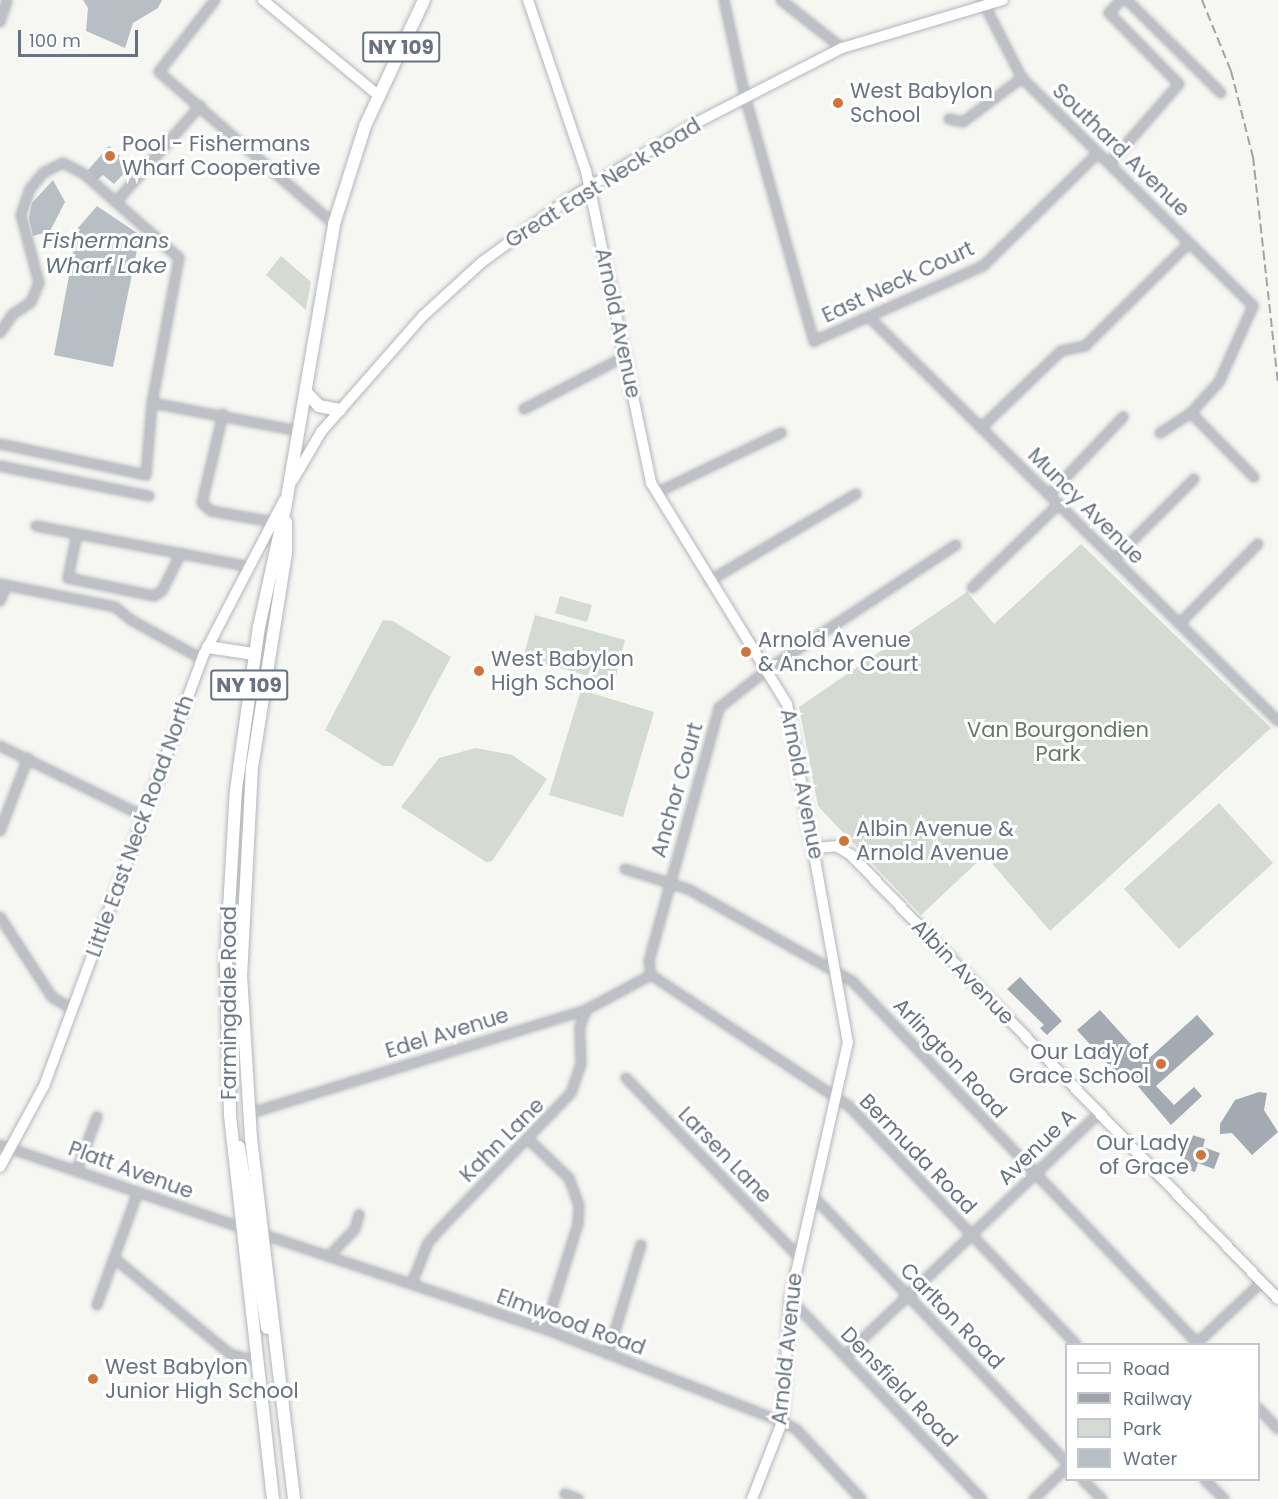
<!DOCTYPE html>
<html>
<head>
<meta charset="utf-8">
<style>
	body { margin:0 }
	#map { position:relative; width:1278px; height:1499px; overflow:hidden; background:#f6f6f3; font-family:Poppins,sans-serif }
	div>[style] { position:absolute }
	.green>* { inset:0; background:#d5dad3 }
	.water>* { inset:0; background:#b7bfc5 }
	.building>* { inset:0; background:#a4aab1 }
	.roads { filter:drop-shadow(0 0 2px #b3b6bb) drop-shadow(0 0 2px #b3b6bb) }
	.street>* { height:8px; margin:-4px; padding:0 4px; transform-origin:4px; border-radius:4px; background:#bec0c5 }
	.secondary>* { height:10px; margin:-5px; padding:0 5px; transform-origin:5px; border-radius:5px; background:#fff }
	.primary>* { height:12px; margin:-6px; padding:0 6px; transform-origin:6px; border-radius:6px; background:#fff }
	.rail>* { height:2px; margin-top:-1px; transform-origin:0; background:repeating-linear-gradient(90deg,#a0a4aa 0 9px,transparent 0 13.5px) }
	.dots>* { width:16px; height:16px; translate:-50% -50%; box-sizing:border-box; border:3px solid #fff; border-radius:50% }
	span { translate:-50% -50%; white-space:nowrap; text-align:center; line-height:1.15; -webkit-text-stroke:6px #fff; paint-order:stroke }
	.shield-label span { padding:2px 4px; background:#fff; border:2px solid; border-radius:4px; -webkit-text-stroke-width:0 }
	.shield-label { font-size:20px; color:#687281; font-weight:700 }
	.poi-label { font-size:21px; color:#687281 }
	.left { translate:0 -50%; text-align:left }
	.right { translate:-100% -50%; text-align:right }
	.street-label { font-size:21px; color:#687281 }
	.park-label { font-size:21px; color:#677966 }
	.water-label { font-size:22px; color:#64737e; font-style:italic }
	.legend { position:absolute; left:1065px; top:1343px; width:195px; height:138px; box-sizing:border-box; background:#fff; border:2px solid #c3c7cd; margin:0; padding:8px 10px; list-style:none; font-size:18px; color:#687281 }
	.legend li { display:flex; align-items:center; gap:12px; height:30px }
	.legend b { width:30px; border:2px solid #c3c7cd }
	.scale { position:absolute; left:18px; top:30px; width:120px; height:27px; box-sizing:border-box; border:3px solid #687281; border-top:0; padding-left:8px; font-size:18px; line-height:21px; white-space:nowrap; color:#687281; -webkit-text-stroke:4px #fff; paint-order:stroke }
</style>
</head>
<body>
<div id="map">
	<div class="green">
		<div style="clip-path:polygon(281px 256px,311px 282px,306px 310px,266px 275px)"></div>
		<div style="clip-path:polygon(1081px 544px,1271px 728px,1050px 931px,985px 855px,921px 915px,818px 806px,799px 707px,967px 592px,994px 624px)"></div>
		<div style="clip-path:polygon(560px 596px,592px 605px,587px 622px,555px 613px)"></div>
		<div style="clip-path:polygon(535px 615px,625px 640px,614px 683px,523px 658px)"></div>
		<div style="clip-path:polygon(383px 620px,393px 621px,451px 657px,393px 766px,383px 766px,325px 730px)"></div>
		<div style="clip-path:polygon(581px 690px,654px 712px,623px 817px,549px 795px)"></div>
		<div style="clip-path:polygon(476px 748px,512px 755px,547px 779px,492px 861px,486px 862px,401px 807px,439px 758px)"></div>
		<div style="clip-path:polygon(1219px 803px,1273px 863px,1179px 949px,1124px 889px)"></div>
	</div>
	<div class="water">
		<div style="clip-path:polygon(83px 0,162px 0,158px 8px,133px 23px,125px 48px,86px 31px,88px 8px)"></div>
		<div style="clip-path:polygon(109px 146px,131px 166px,114px 184px,103px 175px,97px 180px,88px 170px)"></div>
		<div style="clip-path:polygon(53px 180px,65px 202px,50px 231px,33px 236px,29px 218px,32px 203px)"></div>
		<div style="clip-path:polygon(97px 206px,140px 235px,113px 367px,54px 355px,78px 228px)"></div>
	</div>
	<div class="building">
		<div style="clip-path:polygon(1020px 977px,1062px 1021px,1047px 1035px,1040px 1028px,1044px 1025px,1007px 989px)"></div>
		<div style="clip-path:polygon(1100px 1010px,1146px 1061px,1197px 1015px,1214px 1034px,1156px 1086px,1174px 1105px,1194px 1087px,1202px 1096px,1171px 1125px,1124px 1070px,1118px 1075px,1077px 1030px)"></div>
		<div style="clip-path:polygon(1259px 1092px,1267px 1093px,1264px 1110px,1278px 1132px,1252px 1155px,1232px 1133px,1220px 1134px,1220px 1124px,1235px 1100px)"></div>
		<div style="clip-path:polygon(1192px 1135px,1205px 1139px,1203px 1147px,1220px 1153px,1214px 1169px,1198px 1163px,1195px 1172px,1181px 1168px)"></div>
	</div>
	<div class="roads">
		<div class="street">
			<div style="left:215px;top:0;width:91px;rotate:127.9deg"></div>
			<div style="left:159px;top:72px;width:232px;rotate:41deg"></div>
			<div style="left:724px;top:0;width:98px;rotate:77.7deg"></div>
			<div style="left:745px;top:96px;width:255px;rotate:74.3deg"></div>
			<div style="left:814px;top:341px;width:185px;rotate:-23.9deg"></div>
			<div style="left:983px;top:266px;width:161px;rotate:-44.5deg"></div>
			<div style="left:781px;top:0;width:78px;rotate:38.2deg"></div>
			<div style="left:982px;top:0;width:88px;rotate:62.9deg"></div>
			<div style="left:1022px;top:78px;width:325px;rotate:44.6deg"></div>
			<div style="left:1253px;top:306px;width:83px;rotate:114.1deg"></div>
			<div style="left:1219px;top:382px;width:42px;rotate:132.1deg"></div>
			<div style="left:1191px;top:413px;width:37px;rotate:147deg"></div>
			<div style="left:1127px;top:0;width:132px;rotate:44.7deg"></div>
			<div style="left:0;top:22px;width:23px;rotate:-72deg"></div>
			<div style="left:949px;top:119px;width:14px;rotate:12deg"></div>
			<div style="left:963px;top:122px;width:74px;rotate:-36.7deg"></div>
			<div style="left:1110px;top:163px;width:105px;rotate:-48.9deg"></div>
			<div style="left:1179px;top:84px;width:100px;rotate:-134.6deg"></div>
			<div style="left:1109px;top:13px;width:18px;rotate:-47deg"></div>
			<div style="left:116px;top:202px;width:128px;rotate:-48.8deg"></div>
			<div style="left:869px;top:317px;width:575px;rotate:44.65deg"></div>
			<div style="left:0;top:333px;width:22px;rotate:-56deg"></div>
			<div style="left:12px;top:315px;width:23px;rotate:-34deg"></div>
			<div style="left:31px;top:302px;width:21px;rotate:-67deg"></div>
			<div style="left:39px;top:283px;width:70px;rotate:-104.8deg"></div>
			<div style="left:21px;top:215px;width:28px;rotate:-71deg"></div>
			<div style="left:30px;top:189px;width:21px;rotate:-51deg"></div>
			<div style="left:43px;top:173px;width:22px;rotate:-27deg"></div>
			<div style="left:63px;top:163px;width:22px;rotate:27deg"></div>
			<div style="left:83px;top:173px;width:128px;rotate:41.5deg"></div>
			<div style="left:179px;top:258px;width:147px;rotate:100.5deg"></div>
			<div style="left:152px;top:403px;width:72px;rotate:94.8deg"></div>
			<div style="left:146px;top:475px;width:149px;rotate:-168deg"></div>
			<div style="left:152px;top:403px;width:150px;rotate:10.8deg"></div>
			<div style="left:524px;top:409px;width:115px;rotate:-27.5deg"></div>
			<div style="left:1191px;top:413px;width:90px;rotate:45.5deg"></div>
			<div style="left:223px;top:414px;width:91px;rotate:103.3deg"></div>
			<div style="left:202px;top:503px;width:12px;rotate:42deg"></div>
			<div style="left:211px;top:511px;width:63px;rotate:10.1deg"></div>
			<div style="left:981px;top:428px;width:111px;rotate:-43.9deg"></div>
			<div style="left:1061px;top:351px;width:25px;rotate:-12deg"></div>
			<div style="left:1085px;top:346px;width:146px;rotate:-44.7deg"></div>
			<div style="left:0;top:466px;width:152px;rotate:11.4deg"></div>
			<div style="left:656px;top:493px;width:139px;rotate:-25.6deg"></div>
			<div style="left:1049px;top:495px;width:108px;rotate:-46.5deg"></div>
			<div style="left:36px;top:526px;width:218px;rotate:10.8deg"></div>
			<div style="left:77px;top:534px;width:45px;rotate:101.6deg"></div>
			<div style="left:68px;top:578px;width:88px;rotate:11.8deg"></div>
			<div style="left:154px;top:596px;width:9px;rotate:-32deg"></div>
			<div style="left:162px;top:591px;width:42px;rotate:-63.4deg"></div>
			<div style="left:1114px;top:559px;width:113px;rotate:-45deg"></div>
			<div style="left:709px;top:581px;width:171px;rotate:-30.6deg"></div>
			<div style="left:0;top:584px;width:117px;rotate:11.3deg"></div>
			<div style="left:115px;top:607px;width:21px;rotate:39deg"></div>
			<div style="left:131px;top:620px;width:81px;rotate:28.8deg"></div>
			<div style="left:972px;top:588px;width:121px;rotate:-44deg"></div>
			<div style="left:0;top:601px;width:16px;rotate:-68deg"></div>
			<div style="left:1180px;top:623px;width:111px;rotate:-45.4deg"></div>
			<div style="left:0;top:746px;width:159px;rotate:26.1deg"></div>
			<div style="left:0;top:831px;width:78px;rotate:-69deg"></div>
			<div style="left:625px;top:869px;width:66px;rotate:17.6deg"></div>
			<div style="left:688px;top:889px;width:188px;rotate:29.3deg"></div>
			<div style="left:852px;top:981px;width:501px;rotate:46.37deg"></div>
			<div style="left:0;top:917px;width:95px;rotate:57deg"></div>
			<div style="left:52px;top:997px;width:23px;rotate:31deg"></div>
			<div style="left:651px;top:975px;width:237px;rotate:33.5deg"></div>
			<div style="left:849px;top:1106px;width:329px;rotate:46.4deg"></div>
			<div style="left:651px;top:975px;width:14px;rotate:-98deg"></div>
			<div style="left:649px;top:961px;width:263px;rotate:-74.5deg"></div>
			<div style="left:719px;top:708px;width:63px;rotate:-38.5deg"></div>
			<div style="left:768px;top:669px;width:225px;rotate:-33.4deg"></div>
			<div style="left:626px;top:1078px;width:248px;rotate:46deg"></div>
			<div style="left:248px;top:1114px;width:354px;rotate:-17.1deg"></div>
			<div style="left:586px;top:1010px;width:74px;rotate:-28.3deg"></div>
			<div style="left:528px;top:1139px;width:57px;rotate:43.6deg"></div>
			<div style="left:569px;top:1178px;width:29px;rotate:70deg"></div>
			<div style="left:579px;top:1205px;width:19px;rotate:93deg"></div>
			<div style="left:578px;top:1224px;width:110px;rotate:107.4deg"></div>
			<div style="left:0;top:1145px;width:259px;rotate:18.9deg"></div>
			<div style="left:77px;top:1170px;width:57px;rotate:-69.3deg"></div>
			<div style="left:812px;top:1195px;width:369px;rotate:46.4deg"></div>
			<div style="left:259px;top:1233px;width:302px;rotate:18.6deg"></div>
			<div style="left:545px;top:1329px;width:255px;rotate:21.4deg"></div>
			<div style="left:782px;top:1422px;width:16px;rotate:27deg"></div>
			<div style="left:796px;top:1429px;width:96px;rotate:47.1deg"></div>
			<div style="left:330px;top:1255px;width:36px;rotate:-46deg"></div>
			<div style="left:355px;top:1229px;width:15px;rotate:-74deg"></div>
			<div style="left:114px;top:1258px;width:151px;rotate:39.6deg"></div>
			<div style="left:230px;top:1354px;width:27px;rotate:15deg"></div>
			<div style="left:412px;top:1283px;width:43px;rotate:-68.2deg"></div>
			<div style="left:428px;top:1243px;width:20px;rotate:-49deg"></div>
			<div style="left:441px;top:1228px;width:187px;rotate:-46.1deg"></div>
			<div style="left:571px;top:1093px;width:31px;rotate:-71deg"></div>
			<div style="left:581px;top:1064px;width:37px;rotate:-92deg"></div>
			<div style="left:580px;top:1027px;width:18px;rotate:-71deg"></div>
			<div style="left:790px;top:1299px;width:277px;rotate:46.2deg"></div>
			<div style="left:97px;top:1305px;width:120px;rotate:-70.1deg"></div>
			<div style="left:1196px;top:1344px;width:91px;rotate:-43.2deg"></div>
			<div style="left:608px;top:1354px;width:114px;rotate:-73.2deg"></div>
			<div style="left:845px;top:1356px;width:350px;rotate:-43.7deg"></div>
			<div style="left:1258px;top:1408px;width:29px;rotate:46deg"></div>
			<div style="left:1083px;top:1480px;width:27px;rotate:45deg"></div>
			<div style="left:1205px;top:1480px;width:27px;rotate:45deg"></div>
			<div style="left:565px;top:1494px;width:14px;rotate:21deg"></div>
			<div style="left:1034px;top:1499px;width:45px;rotate:-44.1deg"></div>
		</div>
		<div class="secondary">
			<div style="left:263px;top:0;width:149px;rotate:39.6deg"></div>
			<div style="left:528px;top:0;width:181px;rotate:71.3deg"></div>
			<div style="left:586px;top:171px;width:319px;rotate:78.2deg"></div>
			<div style="left:651px;top:483px;width:259px;rotate:58.4deg"></div>
			<div style="left:787px;top:704px;width:343px;rotate:79.8deg"></div>
			<div style="left:848px;top:1042px;width:263px;rotate:102.7deg"></div>
			<div style="left:790px;top:1299px;width:123px;rotate:93.7deg"></div>
			<div style="left:782px;top:1422px;width:83px;rotate:111.3deg"></div>
			<div style="left:293px;top:480px;width:56px;rotate:-59.7deg"></div>
			<div style="left:321px;top:432px;width:154px;rotate:-48.7deg"></div>
			<div style="left:423px;top:316px;width:80px;rotate:-42.5deg"></div>
			<div style="left:482px;top:262px;width:107px;rotate:-35.9deg"></div>
			<div style="left:569px;top:199px;width:148px;rotate:-30.9deg"></div>
			<div style="left:696px;top:123px;width:164px;rotate:-27.2deg"></div>
			<div style="left:842px;top:48px;width:168px;rotate:-16.6deg"></div>
			<div style="left:815px;top:848px;width:21px;rotate:-5deg"></div>
			<div style="left:836px;top:846px;width:17px;rotate:31deg"></div>
			<div style="left:851px;top:855px;width:616px;rotate:46.12deg"></div>
			<div style="left:0;top:1167px;width:92px;rotate:-61.5deg"></div>
			<div style="left:44px;top:1086px;width:461px;rotate:-69.7deg"></div>
			<div style="left:204px;top:654px;width:174px;rotate:-62.5deg"></div>
		</div>
		<div class="primary">
			<div style="left:306px;top:392px;width:19px;rotate:47deg"></div>
			<div style="left:319px;top:406px;width:21px;rotate:11deg"></div>
			<div style="left:286px;top:522px;width:31px;rotate:90deg"></div>
			<div style="left:286px;top:553px;width:217px;rotate:99deg"></div>
			<div style="left:252px;top:767px;width:208px;rotate:93deg"></div>
			<div style="left:241px;top:975px;width:163px;rotate:86.5deg"></div>
			<div style="left:251px;top:1138px;width:364px;rotate:83.2deg"></div>
			<div style="left:208px;top:647px;width:47px;rotate:8.7deg"></div>
			<div style="left:239px;top:1147px;width:183px;rotate:81.2deg"></div>
			<div style="left:273px;top:1499px;width:386px;rotate:-96.4deg"></div>
			<div style="left:230px;top:1115px;width:154px;rotate:-91.5deg"></div>
			<div style="left:226px;top:961px;width:171px;rotate:-86.7deg"></div>
			<div style="left:236px;top:790px;width:165px;rotate:-82deg"></div>
			<div style="left:259px;top:627px;width:121px;rotate:-77.6deg"></div>
			<div style="left:285px;top:509px;width:289px;rotate:-80.2deg"></div>
			<div style="left:334px;top:224px;width:103px;rotate:-72.4deg"></div>
			<div style="left:365px;top:126px;width:139px;rotate:-64.9deg"></div>
		</div>
	</div>
	<div class="rail">
		<div style="left:1202px;top:0;width:77px;rotate:67.8deg"></div>
		<div style="left:1231px;top:71px;width:89px;rotate:75.7deg"></div>
		<div style="left:1253px;top:157px;width:226px;rotate:83.7deg"></div>
	</div>
	<div class="dots">
		<div style="left:838px;top:103px;background:#d17439"></div>
		<div style="left:110px;top:156px;background:#d17439"></div>
		<div style="left:746px;top:652px;background:#d17439"></div>
		<div style="left:479px;top:671px;background:#d17439"></div>
		<div style="left:844px;top:841px;background:#d17439"></div>
		<div style="left:1161px;top:1064px;background:#d17439"></div>
		<div style="left:1201px;top:1155px;background:#d17439"></div>
		<div style="left:93px;top:1379px;background:#d17439"></div>
	</div>
	<div class="shield-label">
		<span style="left:401px;top:47px">NY 109</span>
		<span style="left:249px;top:685px">NY 109</span>
	</div>
	<div class="poi-label">
		<span class="left" style="left:850px;top:103px">West Babylon<br>School</span>
		<span class="left" style="left:122px;top:156px">Pool - Fishermans<br>Wharf Cooperative</span>
		<span class="left" style="left:758px;top:652px">Arnold Avenue<br>&amp; Anchor Court</span>
		<span class="left" style="left:491px;top:671px">West Babylon<br>High School</span>
		<span class="left" style="left:856px;top:841px">Albin Avenue &amp;<br>Arnold Avenue</span>
		<span class="right" style="left:1149px;top:1064px">Our Lady of<br>Grace School</span>
		<span class="right" style="left:1189px;top:1155px">Our Lady<br>of Grace</span>
		<span class="left" style="left:105px;top:1379px">West Babylon<br>Junior High School</span>
	</div>
	<div class="street-label">
		<span style="left:1121px;top:150px;rotate:44deg">Southard Avenue</span>
		<span style="left:603px;top:183px;rotate:-32deg">Great East Neck Road</span>
		<span style="left:898px;top:282px;rotate:-25deg">East Neck Court</span>
		<span style="left:618px;top:323px;rotate:78deg">Arnold Avenue</span>
		<span style="left:1086px;top:506px;rotate:45deg">Muncy Avenue</span>
		<span style="left:802px;top:784px;rotate:79deg">Arnold Avenue</span>
		<span style="left:677px;top:790px;rotate:-74deg">Anchor Court</span>
		<span style="left:140px;top:826px;rotate:-70deg">Little East Neck Road North</span>
		<span style="left:963px;top:972px;rotate:46deg">Albin Avenue</span>
		<span style="left:229px;top:1003px;rotate:-90deg">Farmingdale Road</span>
		<span style="left:447px;top:1033px;rotate:-17deg">Edel Avenue</span>
		<span style="left:950px;top:1058px;rotate:47deg">Arlington Road</span>
		<span style="left:502px;top:1140px;rotate:-45deg">Kahn Lane</span>
		<span style="left:1037px;top:1147px;rotate:-44deg">Avenue A</span>
		<span style="left:918px;top:1154px;rotate:46deg">Bermuda Road</span>
		<span style="left:725px;top:1155px;rotate:46deg">Larsen Lane</span>
		<span style="left:131px;top:1170px;rotate:20deg">Platt Avenue</span>
		<span style="left:952px;top:1316px;rotate:46deg">Carlton Road</span>
		<span style="left:571px;top:1322px;rotate:20deg">Elmwood Road</span>
		<span style="left:787px;top:1349px;rotate:-84deg">Arnold Avenue</span>
		<span style="left:899px;top:1387px;rotate:46deg">Densfield Road</span>
	</div>
	<div class="park-label">
		<span style="left:1058px;top:742px">Van Bourgondien<br>Park</span>
	</div>
	<div class="water-label">
		<span style="left:106px;top:253px">Fishermans<br>Wharf Lake</span>
	</div>
	<ul class="legend">
	<li><b style="height:8px;background:#fff"></b>Road</li>
	<li><b style="height:8px;background:#a0a4aa"></b>Railway</li>
	<li><b style="height:16px;background:#d5dad3"></b>Park</li>
	<li><b style="height:16px;background:#b7bfc5"></b>Water</li>
	</ul>
	<div class="scale">100 m</div>
</div>
</body>
</html>
